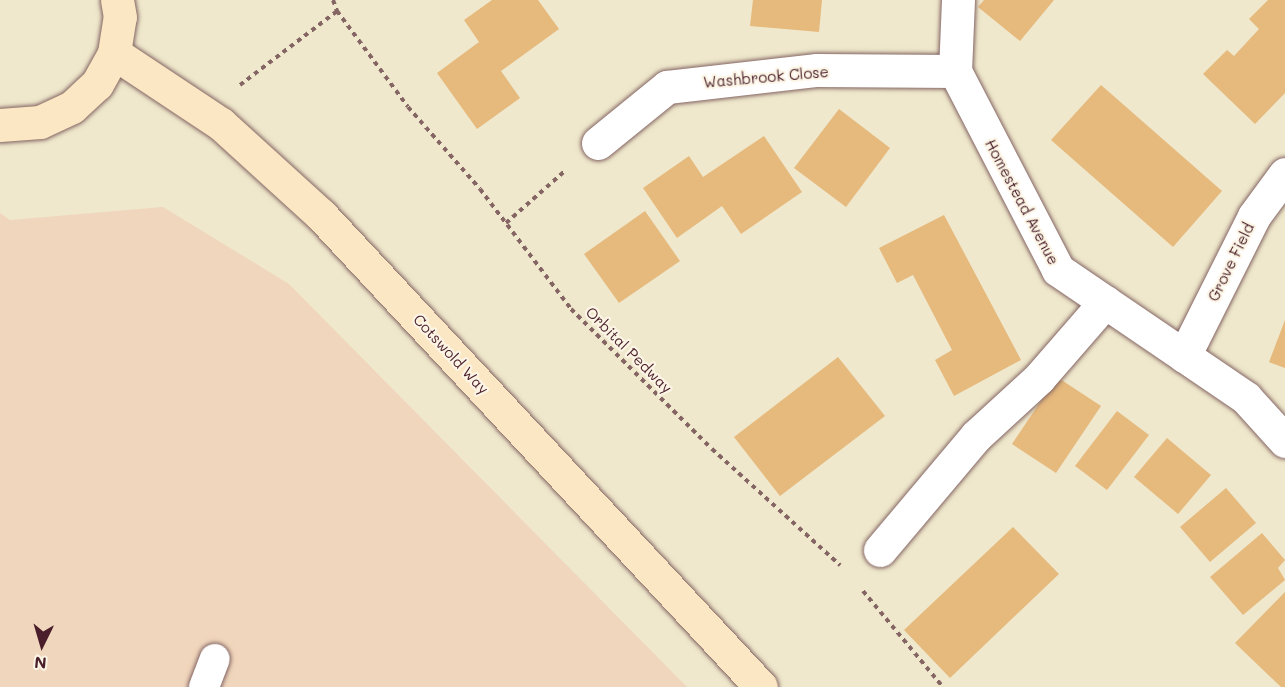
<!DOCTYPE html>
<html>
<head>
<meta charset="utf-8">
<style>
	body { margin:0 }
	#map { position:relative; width:1285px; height:687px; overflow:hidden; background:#efe8cc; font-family:Mali,sans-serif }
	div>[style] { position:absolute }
	.built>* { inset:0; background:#f0d6bc }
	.building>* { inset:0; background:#e6b97d }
	.path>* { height:4px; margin-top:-2px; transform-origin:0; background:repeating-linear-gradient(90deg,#846563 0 4.5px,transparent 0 9px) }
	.roads { filter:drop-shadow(0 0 2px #846563) drop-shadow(0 0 2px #846563) }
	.lane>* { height:30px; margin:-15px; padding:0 15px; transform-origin:15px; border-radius:15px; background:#fff }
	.street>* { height:33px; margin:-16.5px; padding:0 16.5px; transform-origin:16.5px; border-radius:16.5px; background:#fff }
	.secondary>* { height:33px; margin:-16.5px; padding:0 16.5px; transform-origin:16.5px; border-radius:16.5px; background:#fbe7c3 }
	span { translate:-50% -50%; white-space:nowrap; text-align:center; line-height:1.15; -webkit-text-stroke:4.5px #fcf5e5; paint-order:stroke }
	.street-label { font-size:15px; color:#4a1f2b }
	.north { position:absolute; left:12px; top:615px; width:60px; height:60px; -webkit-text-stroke:4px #fcf5e5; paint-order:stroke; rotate:185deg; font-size:16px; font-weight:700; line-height:24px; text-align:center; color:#4a1f2b }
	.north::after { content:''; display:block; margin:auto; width:21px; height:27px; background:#4a1f2b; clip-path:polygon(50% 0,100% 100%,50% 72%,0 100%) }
</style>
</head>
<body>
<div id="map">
	<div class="built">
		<div style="clip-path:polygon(163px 207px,289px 284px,687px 687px,0 687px,0 213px,10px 220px)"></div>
	</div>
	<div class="building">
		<div style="clip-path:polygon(492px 0,538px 0,559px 29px,501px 71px,520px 98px,477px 129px,437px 73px,479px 42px,464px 20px)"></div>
		<div style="clip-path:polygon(753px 0,822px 0,819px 32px,750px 26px)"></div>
		<div style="clip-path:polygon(984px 0,1054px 0,1020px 41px,978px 7px)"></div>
		<div style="clip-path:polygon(1268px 0,1285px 0,1285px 93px,1255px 124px,1203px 74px,1227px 50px,1234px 56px,1259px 29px,1249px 19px)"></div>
		<div style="clip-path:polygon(1101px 85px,1222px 191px,1173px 247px,1051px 140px)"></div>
		<div style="clip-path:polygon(839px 109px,890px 148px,846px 207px,794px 168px)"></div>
		<div style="clip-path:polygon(764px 136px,802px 192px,741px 234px,722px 206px,677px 238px,643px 188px,689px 156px,703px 177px)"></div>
		<div style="clip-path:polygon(645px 211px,680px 261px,619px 303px,584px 254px)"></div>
		<div style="clip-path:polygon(944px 215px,1021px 360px,954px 396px,935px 360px,952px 350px,913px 275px,897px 283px,879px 248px)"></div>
		<div style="clip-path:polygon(1285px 320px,1285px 368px,1269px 362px)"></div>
		<div style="clip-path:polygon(838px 357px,885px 416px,780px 496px,734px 437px)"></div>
		<div style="clip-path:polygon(1057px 377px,1101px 406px,1056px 473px,1012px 444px)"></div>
		<div style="clip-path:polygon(1117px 411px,1149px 435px,1107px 490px,1075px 466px)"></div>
		<div style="clip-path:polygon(1167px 438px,1211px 475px,1178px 514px,1134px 477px)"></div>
		<div style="clip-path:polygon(1226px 488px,1256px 523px,1210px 562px,1180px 527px)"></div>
		<div style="clip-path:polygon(1013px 527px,1059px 574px,950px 678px,904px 630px)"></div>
		<div style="clip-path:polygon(1262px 533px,1285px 560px,1278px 568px,1285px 580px,1243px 615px,1210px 577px)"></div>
		<div style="clip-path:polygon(1285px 592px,1285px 687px,1281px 687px,1235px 643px)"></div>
	</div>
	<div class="path">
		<div style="left:333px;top:0;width:12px;rotate:70deg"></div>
		<div style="left:337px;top:11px;width:119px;rotate:53.5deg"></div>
		<div style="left:408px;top:107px;width:109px;rotate:48.7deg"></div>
		<div style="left:480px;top:189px;width:151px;rotate:52.8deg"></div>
		<div style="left:571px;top:309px;width:199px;rotate:44.8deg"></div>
		<div style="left:712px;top:449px;width:173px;rotate:42.2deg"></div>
		<div style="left:240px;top:85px;width:122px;rotate:-37.3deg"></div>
		<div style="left:506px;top:223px;width:80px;rotate:-41.5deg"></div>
		<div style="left:863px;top:591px;width:125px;rotate:50.2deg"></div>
	</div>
	<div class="roads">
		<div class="lane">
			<div style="left:204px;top:687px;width:30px;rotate:-69deg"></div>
		</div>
		<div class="street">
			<div style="left:958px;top:0;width:71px;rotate:92.4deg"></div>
			<div style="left:955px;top:71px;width:224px;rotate:62.6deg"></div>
			<div style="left:1058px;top:270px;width:227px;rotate:34.2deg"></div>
			<div style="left:1246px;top:398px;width:58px;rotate:47.8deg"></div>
			<div style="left:598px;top:143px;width:89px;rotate:-39.1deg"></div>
			<div style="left:667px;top:87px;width:151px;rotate:-6.5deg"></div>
			<div style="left:817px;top:70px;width:138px;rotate:0.4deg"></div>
			<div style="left:1184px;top:356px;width:157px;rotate:-63.4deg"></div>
			<div style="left:1254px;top:216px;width:52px;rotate:-53.6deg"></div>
			<div style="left:880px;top:550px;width:149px;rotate:-49.9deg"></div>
			<div style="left:976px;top:436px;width:86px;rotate:-42.6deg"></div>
			<div style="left:1039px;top:378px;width:101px;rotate:-49deg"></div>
		</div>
		<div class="secondary">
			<div style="left:114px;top:53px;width:128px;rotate:33.6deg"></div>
			<div style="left:221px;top:124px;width:135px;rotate:42.3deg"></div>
			<div style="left:321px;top:215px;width:645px;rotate:47.01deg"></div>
			<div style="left:0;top:125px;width:40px;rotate:-4.3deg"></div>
			<div style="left:40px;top:122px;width:35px;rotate:-25deg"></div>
			<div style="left:72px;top:107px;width:34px;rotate:-43deg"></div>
			<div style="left:97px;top:84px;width:35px;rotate:-61deg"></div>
			<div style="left:114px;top:53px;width:36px;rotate:-81deg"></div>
			<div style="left:120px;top:17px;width:17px;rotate:-100deg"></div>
		</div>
	</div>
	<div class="street-label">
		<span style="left:766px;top:77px;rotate:-5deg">Washbrook Close</span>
		<span style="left:1022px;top:202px;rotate:62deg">Homestead Avenue</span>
		<span style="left:1231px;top:262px;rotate:-64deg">Grove Field</span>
		<span style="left:629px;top:350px;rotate:45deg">Orbital Pedway</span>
		<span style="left:451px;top:354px;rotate:47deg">Cotswold Way</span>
	</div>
	<div class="north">N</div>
</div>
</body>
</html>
